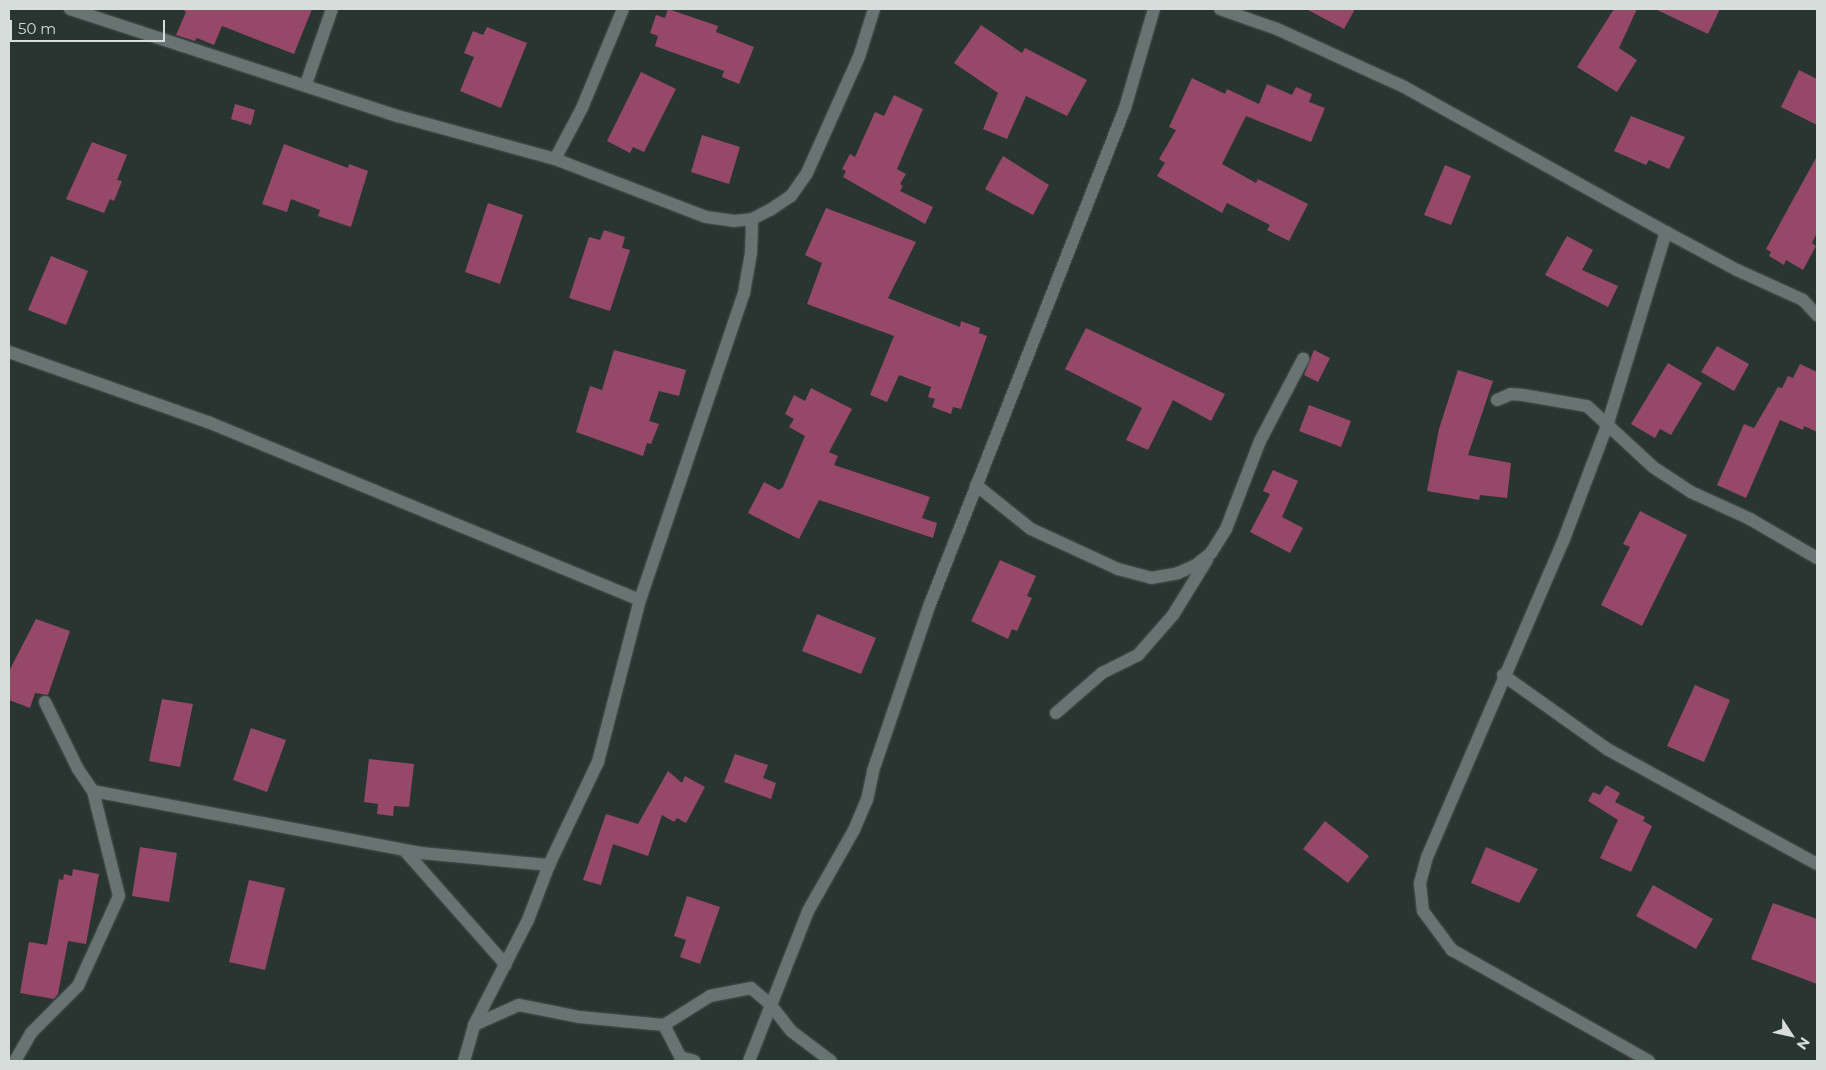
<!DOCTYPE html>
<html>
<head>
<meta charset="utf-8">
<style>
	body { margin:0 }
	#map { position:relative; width:1826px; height:1070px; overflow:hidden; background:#293531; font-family:Montserrat,sans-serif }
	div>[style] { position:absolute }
	.building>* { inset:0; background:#964869 }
	.roads { filter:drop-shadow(0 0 1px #49524f) drop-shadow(0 0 1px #49524f) }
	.street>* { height:12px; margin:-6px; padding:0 6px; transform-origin:6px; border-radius:6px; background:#687471 }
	span { translate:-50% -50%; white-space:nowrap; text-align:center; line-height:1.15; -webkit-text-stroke:5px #293531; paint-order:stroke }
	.frame { position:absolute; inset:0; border:10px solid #d6dddb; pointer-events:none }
	.north { position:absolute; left:1766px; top:1010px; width:50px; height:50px; -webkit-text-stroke:4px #293531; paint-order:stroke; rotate:125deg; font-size:14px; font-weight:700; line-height:20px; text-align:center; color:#d6dddb }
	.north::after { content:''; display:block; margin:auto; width:18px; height:22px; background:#d6dddb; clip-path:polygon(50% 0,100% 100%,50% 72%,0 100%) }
	.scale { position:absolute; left:10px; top:20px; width:155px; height:22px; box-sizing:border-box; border:2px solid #d6dddb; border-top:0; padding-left:6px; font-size:15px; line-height:18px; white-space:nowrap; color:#d6dddb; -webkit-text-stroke:4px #293531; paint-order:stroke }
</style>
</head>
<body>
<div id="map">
	<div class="building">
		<div style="clip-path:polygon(182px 9px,312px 9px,294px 54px,222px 26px,214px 45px,197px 38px,195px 41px,176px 35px,186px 12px)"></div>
		<div style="clip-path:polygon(668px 9px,718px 26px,716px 32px,754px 47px,739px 84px,722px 77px,724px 71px,655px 46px,658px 36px,650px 33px,656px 15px,665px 18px)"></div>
		<div style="clip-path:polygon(1306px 9px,1355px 9px,1344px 29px)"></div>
		<div style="clip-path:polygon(1614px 9px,1637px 9px,1619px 48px,1637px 60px,1617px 92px,1577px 67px)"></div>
		<div style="clip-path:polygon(1655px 9px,1720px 9px,1708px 34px)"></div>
		<div style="clip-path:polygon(981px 25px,1022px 53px,1025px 48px,1087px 80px,1067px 116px,1026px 96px,1007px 139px,983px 129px,998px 93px,954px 63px)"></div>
		<div style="clip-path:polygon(487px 27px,527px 43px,501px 108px,460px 91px,474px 57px,464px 53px,473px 31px,483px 35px)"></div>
		<div style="clip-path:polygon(1799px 70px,1817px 79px,1817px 125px,1781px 107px)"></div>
		<div style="clip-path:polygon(641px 72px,676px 89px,644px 152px,633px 147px,630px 153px,607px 141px)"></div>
		<div style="clip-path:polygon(1192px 78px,1225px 94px,1227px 89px,1259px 104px,1267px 84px,1292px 95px,1296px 87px,1312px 94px,1309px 102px,1325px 108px,1311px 142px,1246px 116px,1222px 164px,1256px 183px,1258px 179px,1308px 204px,1289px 241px,1267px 230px,1270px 225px,1227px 203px,1222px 213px,1157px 176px,1165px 163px,1159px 159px,1176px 130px,1169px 127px)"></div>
		<div style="clip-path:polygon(894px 95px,923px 109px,897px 169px,906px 174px,900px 184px,903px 186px,900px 191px,933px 207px,925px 224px,843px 177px,846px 171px,842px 169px,850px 154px,855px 157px,875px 112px,884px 116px)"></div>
		<div style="clip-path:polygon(235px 104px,255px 110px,251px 125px,231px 119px)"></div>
		<div style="clip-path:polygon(1631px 116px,1685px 137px,1669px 169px,1649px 160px,1646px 165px,1614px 151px)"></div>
		<div style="clip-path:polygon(702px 135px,740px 147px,729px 184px,691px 172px)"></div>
		<div style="clip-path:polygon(92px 142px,127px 155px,117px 180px,122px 181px,114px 201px,110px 199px,104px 213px,66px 199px)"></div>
		<div style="clip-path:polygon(284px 144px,348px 168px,349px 164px,368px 171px,351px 227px,318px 216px,320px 210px,291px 199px,287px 212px,262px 204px)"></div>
		<div style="clip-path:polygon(1003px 156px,1049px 185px,1033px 215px,985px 189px)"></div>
		<div style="clip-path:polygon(1817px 156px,1817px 233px,1812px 243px,1816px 246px,1803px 270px,1786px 260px,1784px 265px,1769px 256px,1771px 252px,1766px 249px)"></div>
		<div style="clip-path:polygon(1445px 165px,1471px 176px,1451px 225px,1424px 215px)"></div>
		<div style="clip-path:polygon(488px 203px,523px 215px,500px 284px,465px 272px)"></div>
		<div style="clip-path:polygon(826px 208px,916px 242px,888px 298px,960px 327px,961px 321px,980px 328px,979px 333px,987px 336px,961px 409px,953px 407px,951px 414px,932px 407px,935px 399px,928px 397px,931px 387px,899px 375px,887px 402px,870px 395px,894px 336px,807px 304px,822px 263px,805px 255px)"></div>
		<div style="clip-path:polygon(604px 230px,625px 237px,622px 248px,630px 250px,610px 311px,569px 298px,589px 237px,600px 240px)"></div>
		<div style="clip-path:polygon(1567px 236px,1593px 250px,1582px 270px,1618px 286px,1608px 307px,1545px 275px)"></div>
		<div style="clip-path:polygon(51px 256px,88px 271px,66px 325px,28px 310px)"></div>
		<div style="clip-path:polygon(1086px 328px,1225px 394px,1211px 421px,1173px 400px,1148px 450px,1126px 440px,1142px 408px,1065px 369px)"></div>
		<div style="clip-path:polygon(1717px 346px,1749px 364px,1734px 391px,1701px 372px)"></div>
		<div style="clip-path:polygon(614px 350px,686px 370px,679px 396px,659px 391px,649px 421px,659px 424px,651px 444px,647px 443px,643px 456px,576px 432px,590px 386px,602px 390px)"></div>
		<div style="clip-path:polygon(1314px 350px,1330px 358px,1318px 382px,1304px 375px)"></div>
		<div style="clip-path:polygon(1668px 363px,1702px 383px,1671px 435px,1660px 429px,1655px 438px,1631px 424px)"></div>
		<div style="clip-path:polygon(1800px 364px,1817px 372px,1817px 432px,1804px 426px,1803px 430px,1780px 420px,1746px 498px,1717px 485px,1744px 424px,1754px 428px,1778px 387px,1782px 388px,1788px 376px,1793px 378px)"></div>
		<div style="clip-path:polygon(1458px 370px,1493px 381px,1468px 455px,1511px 463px,1507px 498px,1480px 495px,1479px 500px,1427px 491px,1439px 429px)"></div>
		<div style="clip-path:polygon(811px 388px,852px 409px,829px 452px,838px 456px,834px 465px,930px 497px,922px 518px,937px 523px,933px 538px,819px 500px,799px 539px,748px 513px,764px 482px,779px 490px,783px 487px,805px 436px,789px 427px,794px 419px,785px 414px,794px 395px,805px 401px)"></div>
		<div style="clip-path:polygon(1309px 405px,1351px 421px,1341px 447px,1299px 431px)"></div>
		<div style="clip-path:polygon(1273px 470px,1298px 481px,1282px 517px,1303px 528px,1290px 553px,1250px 532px,1270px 494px,1263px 491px)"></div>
		<div style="clip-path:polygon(1640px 511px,1687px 535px,1642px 626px,1601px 605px,1630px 547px,1623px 544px)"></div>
		<div style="clip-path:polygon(1000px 560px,1036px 576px,1027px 596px,1032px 598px,1017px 631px,1012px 629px,1008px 639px,971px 621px)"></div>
		<div style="clip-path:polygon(817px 614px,876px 638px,861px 674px,802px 651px)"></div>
		<div style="clip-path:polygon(36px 619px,70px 631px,48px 695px,35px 693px,30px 708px,9px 700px,9px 671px)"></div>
		<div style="clip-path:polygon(1695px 685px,1730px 700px,1704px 762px,1667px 746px)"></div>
		<div style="clip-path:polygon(162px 699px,193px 704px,180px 767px,149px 761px)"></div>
		<div style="clip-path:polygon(251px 728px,286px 740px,267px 792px,233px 780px)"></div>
		<div style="clip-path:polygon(735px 754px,768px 765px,763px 778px,776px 783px,771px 799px,724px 782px)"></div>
		<div style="clip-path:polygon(369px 759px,414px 764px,409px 807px,394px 806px,393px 816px,377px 814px,378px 804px,364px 802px)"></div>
		<div style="clip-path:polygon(668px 771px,682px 783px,685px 776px,705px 787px,686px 823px,677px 818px,674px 822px,662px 815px,648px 856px,613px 844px,601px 885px,583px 880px,606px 814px,638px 824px)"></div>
		<div style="clip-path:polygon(1606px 785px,1620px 793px,1615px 802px,1645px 817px,1643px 821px,1652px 826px,1631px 872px,1600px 858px,1618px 820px,1588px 801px,1593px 792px,1600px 795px)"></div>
		<div style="clip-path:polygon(1325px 821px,1369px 856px,1348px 883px,1303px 849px)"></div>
		<div style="clip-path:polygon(140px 847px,177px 853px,169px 902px,132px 896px)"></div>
		<div style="clip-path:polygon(1486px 847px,1538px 869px,1519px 903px,1471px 883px)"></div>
		<div style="clip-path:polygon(73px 869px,99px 874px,86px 944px,68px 941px,58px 994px,54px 999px,20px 993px,29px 942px,47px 945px,59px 879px,63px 880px,64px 874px,72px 876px)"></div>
		<div style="clip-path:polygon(249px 880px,285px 888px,265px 970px,229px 962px)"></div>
		<div style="clip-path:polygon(1653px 885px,1713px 919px,1696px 949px,1636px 916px)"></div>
		<div style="clip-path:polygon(687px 896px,720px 907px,700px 964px,680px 957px,686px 940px,674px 936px)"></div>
		<div style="clip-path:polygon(1773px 903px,1817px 919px,1817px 984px,1751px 959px)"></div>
	</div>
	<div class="roads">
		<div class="street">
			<div style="left:70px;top:9px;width:345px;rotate:18.1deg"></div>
			<div style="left:398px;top:116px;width:163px;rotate:15.3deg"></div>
			<div style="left:555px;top:159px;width:162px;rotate:21deg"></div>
			<div style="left:706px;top:217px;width:28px;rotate:8deg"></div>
			<div style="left:734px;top:221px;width:18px;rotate:-6deg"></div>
			<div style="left:752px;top:219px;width:20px;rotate:-27deg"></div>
			<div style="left:770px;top:210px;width:25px;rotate:-34deg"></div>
			<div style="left:791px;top:196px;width:28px;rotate:-55deg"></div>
			<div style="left:807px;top:173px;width:127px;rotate:-65.9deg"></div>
			<div style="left:859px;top:57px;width:50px;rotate:-72.6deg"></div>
			<div style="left:1220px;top:9px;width:60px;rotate:19.3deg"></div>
			<div style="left:1277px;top:29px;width:140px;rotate:24.5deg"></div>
			<div style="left:1404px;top:87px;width:299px;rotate:29deg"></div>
			<div style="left:1666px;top:232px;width:200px;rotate:106.9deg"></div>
			<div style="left:1608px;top:423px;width:124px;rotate:110.8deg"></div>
			<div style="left:1564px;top:539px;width:346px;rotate:113.3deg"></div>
			<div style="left:1427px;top:857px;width:27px;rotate:105deg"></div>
			<div style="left:1420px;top:883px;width:28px;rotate:84deg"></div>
			<div style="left:1423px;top:911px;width:49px;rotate:53.4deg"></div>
			<div style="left:1452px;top:950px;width:226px;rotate:29.4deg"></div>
			<div style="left:306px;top:84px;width:79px;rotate:-70.9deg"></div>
			<div style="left:555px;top:159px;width:58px;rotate:-62.1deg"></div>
			<div style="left:582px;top:108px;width:107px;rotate:-67.5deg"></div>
			<div style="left:1666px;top:232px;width:81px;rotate:28.2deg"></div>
			<div style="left:1737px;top:270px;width:72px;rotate:24.4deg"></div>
			<div style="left:1803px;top:300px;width:21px;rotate:47deg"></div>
			<div style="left:9px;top:352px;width:211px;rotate:19.4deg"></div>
			<div style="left:208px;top:422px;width:467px;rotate:22.4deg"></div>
			<div style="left:1497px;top:400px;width:15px;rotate:-23deg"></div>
			<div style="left:1511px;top:394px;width:12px;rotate:5deg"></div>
			<div style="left:1523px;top:395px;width:65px;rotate:9.8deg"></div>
			<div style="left:1587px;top:406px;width:90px;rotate:42.7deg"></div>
			<div style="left:1653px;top:467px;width:45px;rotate:33.3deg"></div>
			<div style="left:1691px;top:492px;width:65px;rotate:24.6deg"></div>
			<div style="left:1750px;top:519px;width:78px;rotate:30.2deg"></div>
			<div style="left:976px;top:485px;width:70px;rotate:38.7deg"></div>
			<div style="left:1031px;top:529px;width:96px;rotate:24.7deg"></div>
			<div style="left:1118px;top:569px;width:34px;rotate:15deg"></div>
			<div style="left:1151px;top:578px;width:27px;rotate:-10deg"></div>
			<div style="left:1178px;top:573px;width:20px;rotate:-24deg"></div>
			<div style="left:1196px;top:565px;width:19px;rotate:-39deg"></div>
			<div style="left:1211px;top:553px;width:28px;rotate:-58deg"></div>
			<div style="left:1226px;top:529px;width:94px;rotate:-68.9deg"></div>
			<div style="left:1260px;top:441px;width:93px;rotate:-62.3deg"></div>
			<div style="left:1503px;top:675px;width:128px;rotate:35.4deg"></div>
			<div style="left:1607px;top:749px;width:239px;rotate:28.7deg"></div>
			<div style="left:45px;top:702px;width:75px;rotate:63.8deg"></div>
			<div style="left:78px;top:769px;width:27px;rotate:56deg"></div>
			<div style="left:93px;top:791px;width:334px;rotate:10.7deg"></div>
			<div style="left:421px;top:853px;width:129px;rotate:5.4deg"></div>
			<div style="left:1056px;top:713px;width:61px;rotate:-41deg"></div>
			<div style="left:1102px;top:673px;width:40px;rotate:-26.6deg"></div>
			<div style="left:1138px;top:655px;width:53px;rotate:-48.8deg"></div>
			<div style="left:1173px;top:615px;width:65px;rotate:-58.3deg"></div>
			<div style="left:405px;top:851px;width:152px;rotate:48.5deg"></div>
			<div style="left:474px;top:1025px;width:49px;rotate:-24deg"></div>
			<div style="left:519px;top:1005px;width:61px;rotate:11.3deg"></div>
			<div style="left:579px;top:1017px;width:85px;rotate:5.4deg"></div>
			<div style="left:664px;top:1025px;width:54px;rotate:-32.2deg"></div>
			<div style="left:710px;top:996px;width:42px;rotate:-11deg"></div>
			<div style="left:751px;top:988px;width:25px;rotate:40deg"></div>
			<div style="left:770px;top:1004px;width:34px;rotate:52deg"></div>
			<div style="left:791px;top:1031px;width:50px;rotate:36.9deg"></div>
			<div style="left:664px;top:1025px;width:36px;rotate:63deg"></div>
			<div style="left:680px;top:1057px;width:15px;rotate:16deg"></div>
			<div style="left:15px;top:1061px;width:32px;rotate:-60deg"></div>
			<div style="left:31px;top:1033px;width:66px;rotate:-45deg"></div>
			<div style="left:78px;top:986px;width:99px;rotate:-65.5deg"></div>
			<div style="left:119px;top:896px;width:108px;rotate:-103.9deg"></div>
			<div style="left:464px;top:1061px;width:37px;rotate:-74deg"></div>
			<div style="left:474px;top:1025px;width:118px;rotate:-62.8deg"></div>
			<div style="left:528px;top:920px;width:59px;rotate:-69.1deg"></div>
			<div style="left:549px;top:865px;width:114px;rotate:-64.6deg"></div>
			<div style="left:598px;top:762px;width:167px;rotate:-75.5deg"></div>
			<div style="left:640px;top:600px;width:324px;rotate:-71.3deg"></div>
			<div style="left:744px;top:293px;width:41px;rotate:-80.1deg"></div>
			<div style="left:751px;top:253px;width:34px;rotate:-88deg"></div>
			<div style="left:749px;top:1061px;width:161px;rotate:-68.5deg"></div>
			<div style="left:808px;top:911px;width:93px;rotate:-60.4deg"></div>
			<div style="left:854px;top:830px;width:33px;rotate:-67deg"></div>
			<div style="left:867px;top:800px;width:30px;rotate:-78deg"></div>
			<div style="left:873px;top:771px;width:176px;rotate:-71.2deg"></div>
			<div style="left:930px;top:604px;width:533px;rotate:-68.54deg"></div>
			<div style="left:1125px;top:108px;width:103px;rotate:-73.7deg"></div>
		</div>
	</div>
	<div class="frame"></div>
	<div class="north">N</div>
	<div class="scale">50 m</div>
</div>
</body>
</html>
